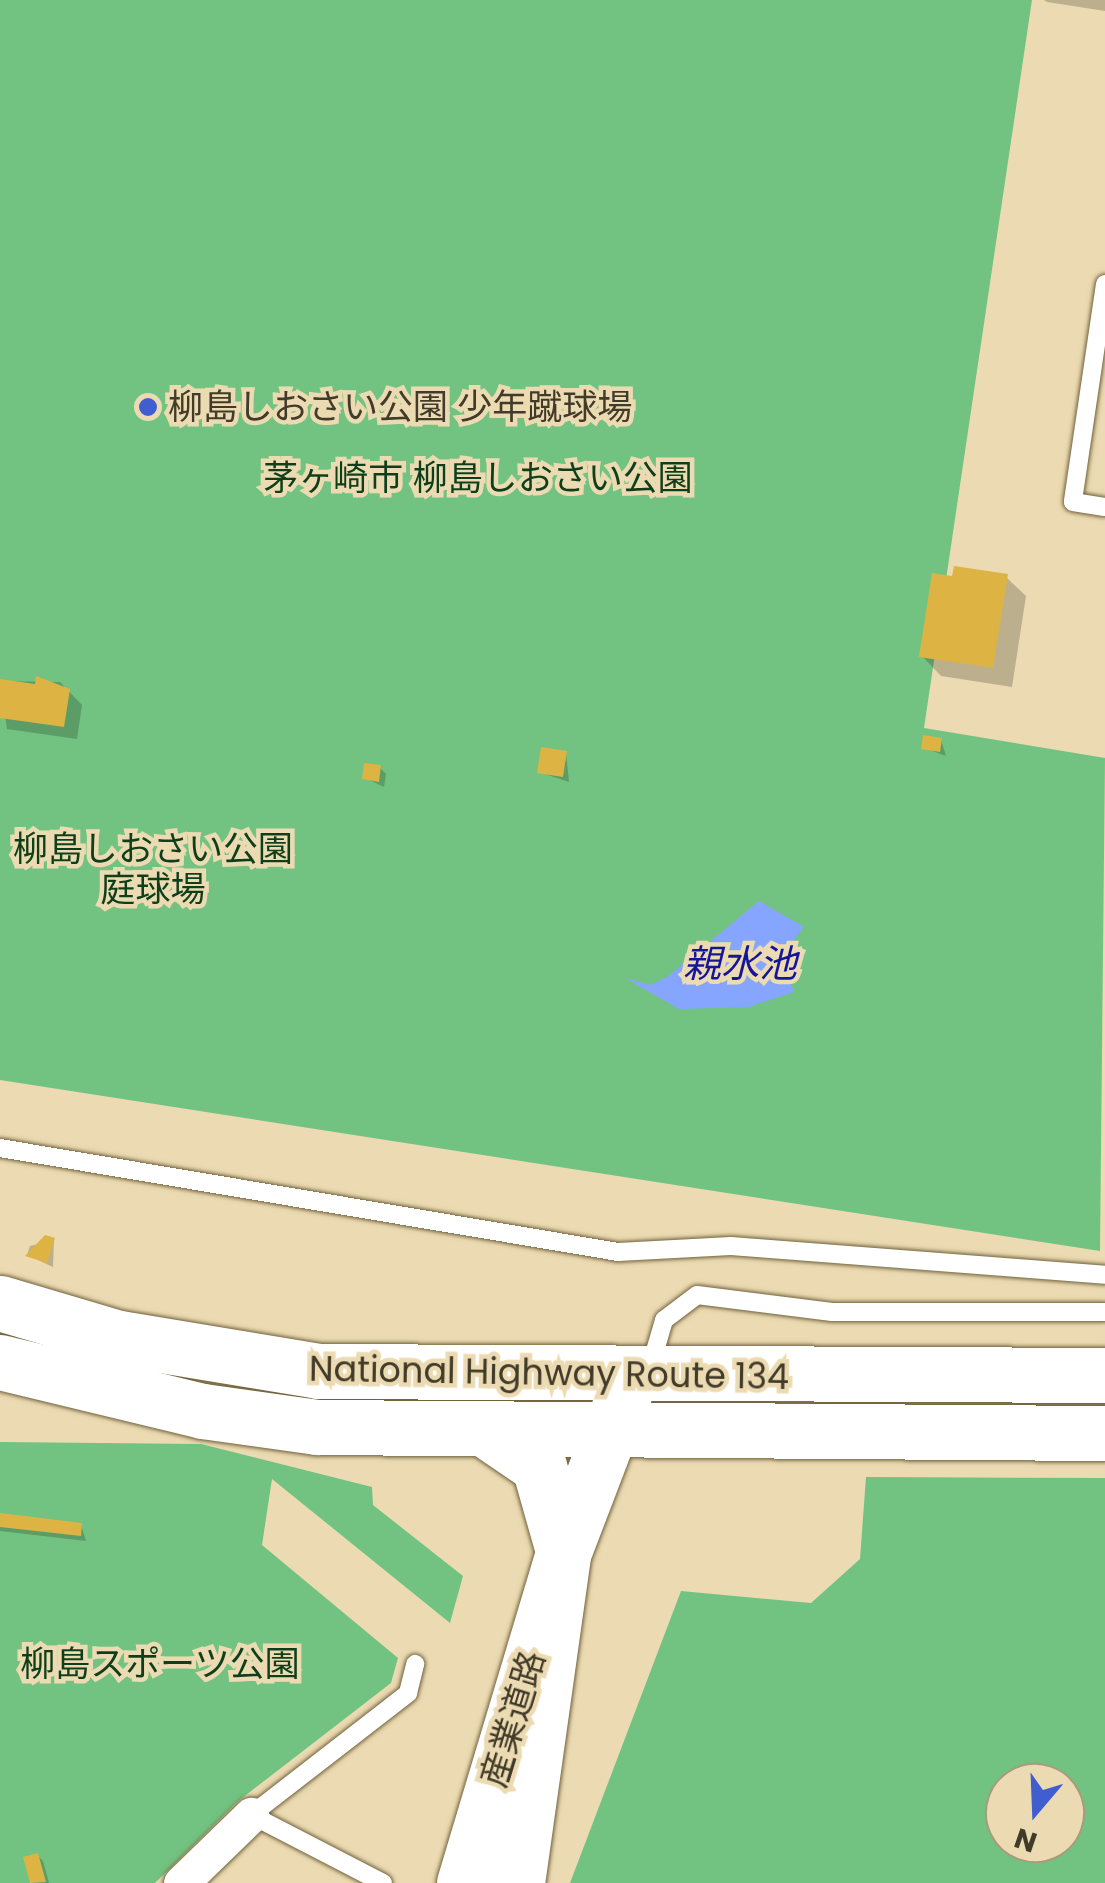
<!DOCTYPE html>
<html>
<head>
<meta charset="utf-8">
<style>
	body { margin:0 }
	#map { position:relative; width:1105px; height:1883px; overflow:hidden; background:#ecdbb2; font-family:Poppins,"Noto Sans JP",sans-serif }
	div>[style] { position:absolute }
	.green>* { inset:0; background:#72c381 }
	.water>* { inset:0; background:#86a5ff }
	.shadow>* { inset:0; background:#0003 }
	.building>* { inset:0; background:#ddb444 }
	.roads { filter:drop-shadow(0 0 2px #70613c) drop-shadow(0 0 2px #70613c) }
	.lane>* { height:18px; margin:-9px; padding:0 9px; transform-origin:9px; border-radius:9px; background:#fff }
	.street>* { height:35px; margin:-17.5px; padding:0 17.5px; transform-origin:17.5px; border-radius:17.5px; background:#fff }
	.primary>* { height:55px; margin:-27.5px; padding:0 27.5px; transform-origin:27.5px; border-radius:27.5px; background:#fff }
	.highway>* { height:55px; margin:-27.5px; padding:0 27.5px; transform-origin:27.5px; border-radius:27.5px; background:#fff }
	.dots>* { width:28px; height:28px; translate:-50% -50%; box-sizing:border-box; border:5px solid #ecdbb2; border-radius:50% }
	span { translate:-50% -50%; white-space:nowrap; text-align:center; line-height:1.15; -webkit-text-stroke:9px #ecdbb2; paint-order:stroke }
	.poi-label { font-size:35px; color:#413b2a }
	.left { translate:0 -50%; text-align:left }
	.park-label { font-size:35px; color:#0e3f1b }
	.street-label { font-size:35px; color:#413b2a }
	.water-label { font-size:38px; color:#15159a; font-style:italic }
	.north { position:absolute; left:985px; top:1763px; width:100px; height:100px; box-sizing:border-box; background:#ecdbb2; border:2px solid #a89b7c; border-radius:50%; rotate:199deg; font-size:28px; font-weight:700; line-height:40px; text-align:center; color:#413b2a }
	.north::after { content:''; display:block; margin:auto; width:35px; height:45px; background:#405ed0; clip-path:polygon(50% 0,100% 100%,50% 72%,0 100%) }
</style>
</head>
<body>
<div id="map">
	<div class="green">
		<div style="clip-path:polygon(0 0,1032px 0,924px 728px,1105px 758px,1100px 1251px,0 1080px)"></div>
		<div style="clip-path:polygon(0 1442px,201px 1444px,372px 1487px,373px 1505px,463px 1576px,450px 1623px,272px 1479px,262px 1545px,398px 1658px,391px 1683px,237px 1802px,155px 1883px,0 1883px)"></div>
		<div style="clip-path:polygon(evenodd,866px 1477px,1105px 1478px,1105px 1883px,570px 1883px,681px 1591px,811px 1603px,860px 1559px,866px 1477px,1005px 1783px,1065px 1783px,1065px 1843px,1005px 1843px,1005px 1783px)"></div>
	</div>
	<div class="water">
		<div style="clip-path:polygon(759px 901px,804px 927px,780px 958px,794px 992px,748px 1007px,679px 1009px,625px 978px,650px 985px,667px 977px)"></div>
	</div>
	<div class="shadow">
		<div style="clip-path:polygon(1044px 0,1105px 0,1105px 11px,1047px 2px)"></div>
		<div style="clip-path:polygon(452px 472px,458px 491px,444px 491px,438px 485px)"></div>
		<div style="clip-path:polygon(1006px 577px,1026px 596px,1012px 687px,941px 676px,922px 656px,954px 579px)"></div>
		<div style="clip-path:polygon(0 681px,60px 682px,82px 705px,77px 739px,7px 729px)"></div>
		<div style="clip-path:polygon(941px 740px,946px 756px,924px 748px)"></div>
		<div style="clip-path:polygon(566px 753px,569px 782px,539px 772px)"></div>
		<div style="clip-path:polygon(380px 768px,386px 774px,384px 787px,365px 778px)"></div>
		<div style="clip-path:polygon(54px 1240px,53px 1267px,27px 1255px,30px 1246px)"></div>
		<div style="clip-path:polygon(0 1516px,81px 1525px,86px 1541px,0 1531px)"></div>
		<div style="clip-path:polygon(37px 1855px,43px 1861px,49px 1883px,32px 1883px,26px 1858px)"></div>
	</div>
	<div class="building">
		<div style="clip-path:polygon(436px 469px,453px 469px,453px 486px,436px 486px)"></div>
		<div style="clip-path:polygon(954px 566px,1008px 574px,993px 668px,919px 657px,932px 573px,952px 576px)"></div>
		<div style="clip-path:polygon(36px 676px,70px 689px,64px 727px,0 718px,0 679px,35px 684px)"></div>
		<div style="clip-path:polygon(923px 735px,942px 738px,940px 752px,921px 749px)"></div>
		<div style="clip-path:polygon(541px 747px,567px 751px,563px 777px,537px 773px)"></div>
		<div style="clip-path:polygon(364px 763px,381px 765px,379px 782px,362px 779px)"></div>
		<div style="clip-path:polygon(45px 1235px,55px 1238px,47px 1263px,25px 1256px)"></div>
		<div style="clip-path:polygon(0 1513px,82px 1523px,81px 1536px,0 1527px)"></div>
		<div style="clip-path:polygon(38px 1853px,46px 1882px,30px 1883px,23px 1857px)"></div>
	</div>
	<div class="roads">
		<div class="lane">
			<div style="left:1105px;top:284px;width:220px;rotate:98.4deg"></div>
			<div style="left:1073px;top:502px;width:32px;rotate:9deg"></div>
			<div style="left:0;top:1148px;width:627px;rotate:9.55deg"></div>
			<div style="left:618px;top:1252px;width:113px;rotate:-3deg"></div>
			<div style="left:731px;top:1246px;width:375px;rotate:4.4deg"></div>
			<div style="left:650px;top:1368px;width:50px;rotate:-73.7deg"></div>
			<div style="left:664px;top:1320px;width:41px;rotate:-37.1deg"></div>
			<div style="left:697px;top:1295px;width:136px;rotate:7.2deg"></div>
			<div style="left:832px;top:1312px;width:273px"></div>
			<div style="left:383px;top:1883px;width:148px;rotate:-152.7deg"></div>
			<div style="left:251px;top:1815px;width:199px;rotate:-37.8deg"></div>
			<div style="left:408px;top:1693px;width:30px;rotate:-76deg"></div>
		</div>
		<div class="street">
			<div style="left:181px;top:1883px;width:98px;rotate:-44.2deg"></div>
		</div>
		<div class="primary">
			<div style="left:489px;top:1432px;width:60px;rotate:34.2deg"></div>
			<div style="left:539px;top:1466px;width:88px;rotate:74.2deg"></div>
			<div style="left:464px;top:1883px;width:344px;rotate:-73.3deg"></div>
			<div style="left:563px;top:1554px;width:187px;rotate:-69.1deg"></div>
		</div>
		<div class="highway">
			<div style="left:0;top:1303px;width:124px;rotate:16.4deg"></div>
			<div style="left:119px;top:1338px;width:202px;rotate:9.4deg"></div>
			<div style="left:318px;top:1371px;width:787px;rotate:0.29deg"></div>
			<div style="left:0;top:1362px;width:209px;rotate:13.6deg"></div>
			<div style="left:203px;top:1411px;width:115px;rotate:8deg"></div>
			<div style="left:317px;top:1427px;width:788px;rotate:0.44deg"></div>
			<div style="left:517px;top:1883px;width:332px;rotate:-82deg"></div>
		</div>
	</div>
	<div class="dots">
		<div style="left:148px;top:407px;background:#405ed0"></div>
	</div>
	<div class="poi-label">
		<span class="left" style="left:168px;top:407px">柳島しおさい公園 少年蹴球場</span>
	</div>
	<div class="park-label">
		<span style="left:478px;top:478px">茅ヶ崎市 柳島しおさい公園</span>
		<span style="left:153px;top:869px">柳島しおさい公園<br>庭球場</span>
		<span style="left:160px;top:1664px">柳島スポーツ公園</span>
	</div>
	<div class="street-label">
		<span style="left:549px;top:1373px;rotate:1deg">National Highway Route 134</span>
		<span style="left:513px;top:1719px;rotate:-73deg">産業道路</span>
	</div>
	<div class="water-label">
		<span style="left:740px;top:964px">親水池</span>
	</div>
	<div class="north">N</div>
</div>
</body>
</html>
